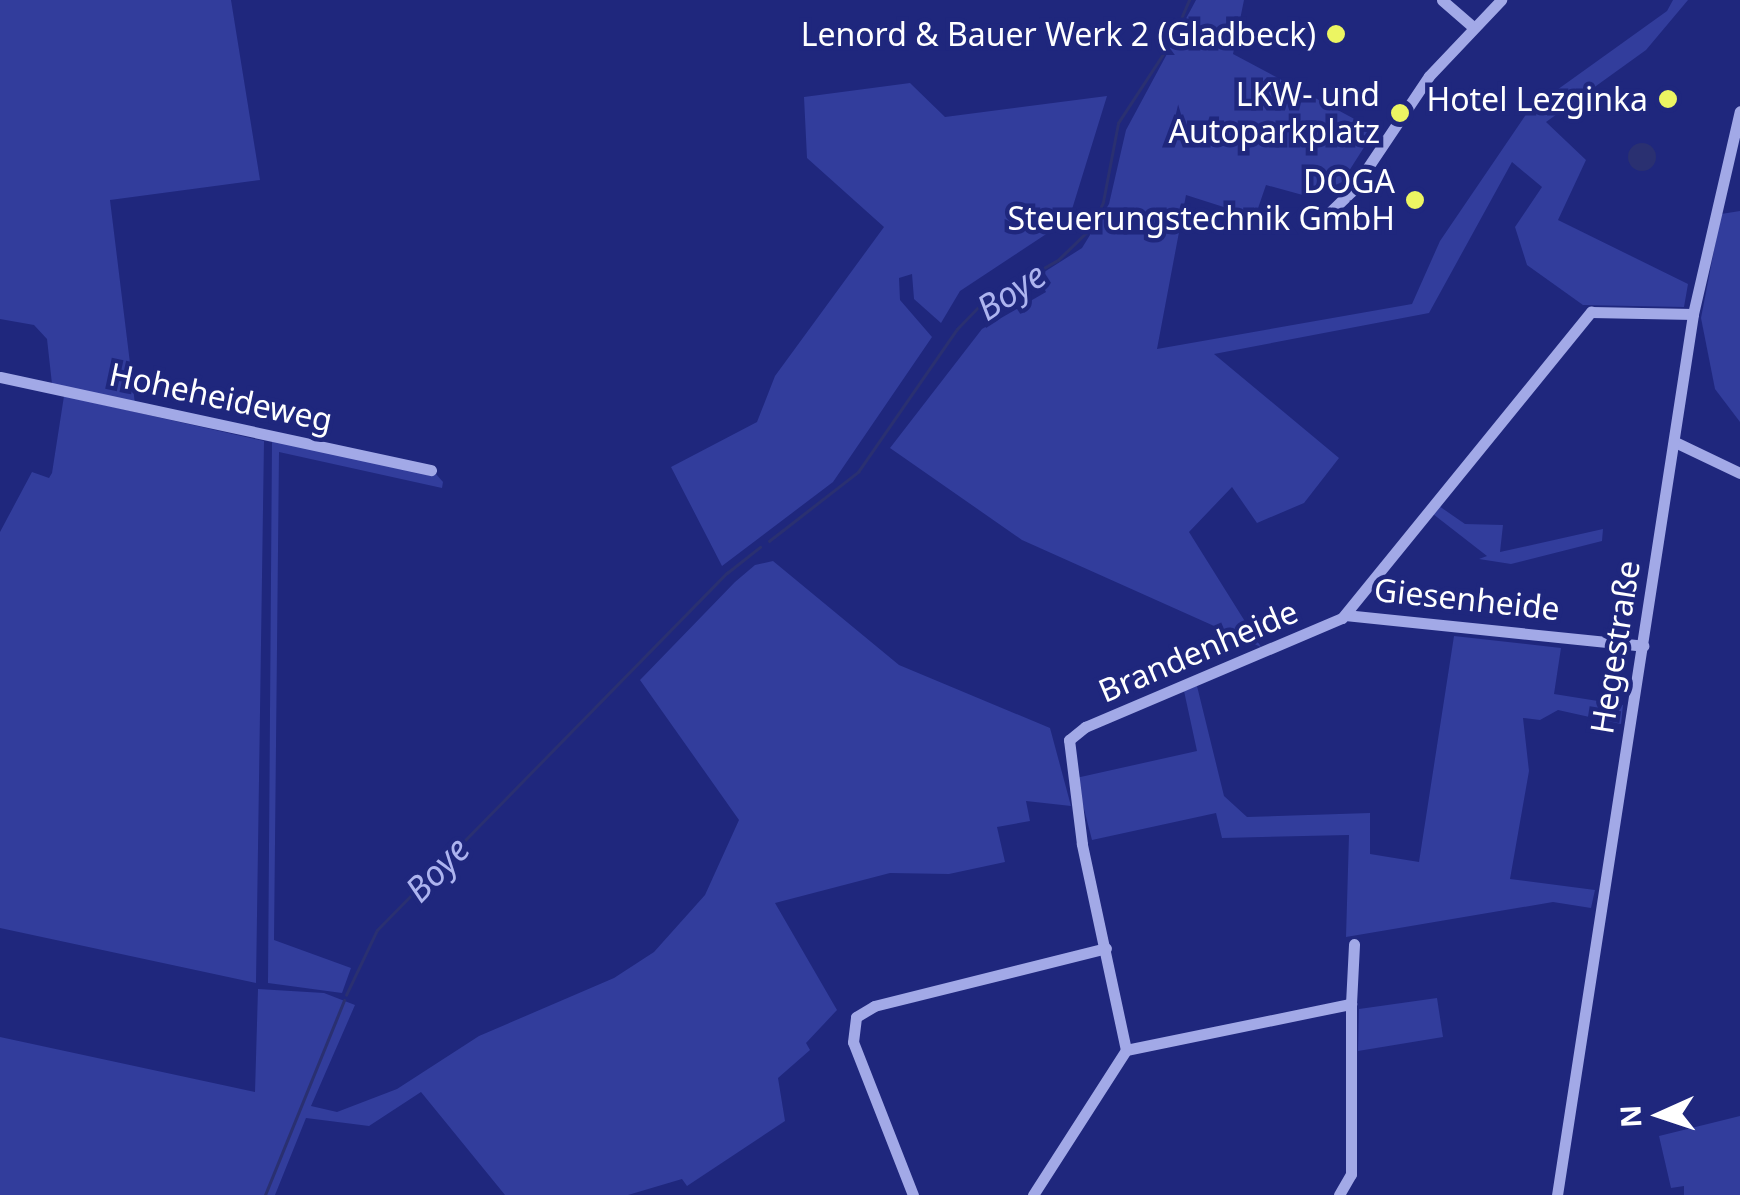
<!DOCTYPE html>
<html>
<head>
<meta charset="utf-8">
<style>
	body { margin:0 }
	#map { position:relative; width:1740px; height:1195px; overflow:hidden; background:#1f277d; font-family:"Noto Sans",sans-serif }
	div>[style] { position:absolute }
	.green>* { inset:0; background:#323d9c }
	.water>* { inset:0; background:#2a3071 }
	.round { border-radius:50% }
	.stream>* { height:2.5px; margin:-1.25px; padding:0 1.25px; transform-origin:1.25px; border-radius:1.25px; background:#2a3071 }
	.minor>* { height:11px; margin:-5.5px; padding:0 5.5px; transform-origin:5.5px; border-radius:5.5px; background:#a2a9e7 }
	.dots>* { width:28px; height:28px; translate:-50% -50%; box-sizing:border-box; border:5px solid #1f277d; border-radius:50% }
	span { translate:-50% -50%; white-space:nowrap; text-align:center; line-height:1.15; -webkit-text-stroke:9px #1f277d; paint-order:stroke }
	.poi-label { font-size:32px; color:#fff }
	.right { translate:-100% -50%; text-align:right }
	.street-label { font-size:32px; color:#fff }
	.water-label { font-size:35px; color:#adb4ef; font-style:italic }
	.north { position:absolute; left:1610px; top:1065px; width:100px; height:100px; -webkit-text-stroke:8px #1f277d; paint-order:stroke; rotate:267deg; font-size:28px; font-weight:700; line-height:40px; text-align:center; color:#fff }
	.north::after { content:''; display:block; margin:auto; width:35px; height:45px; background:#fff; clip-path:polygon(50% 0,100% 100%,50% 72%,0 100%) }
</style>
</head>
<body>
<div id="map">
	<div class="green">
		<div style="clip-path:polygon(0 0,231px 0,260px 180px,110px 200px,135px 404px,52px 384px,47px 339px,34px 325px,0 319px)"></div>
		<div style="clip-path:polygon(1196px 0,1244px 0,1233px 54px,1375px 130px,1342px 182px,1310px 197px,1266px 185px,1255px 217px,1186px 195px,1157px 349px,1412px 304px,1440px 241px,1529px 110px,1667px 11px,1673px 0,1688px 0,1646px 50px,1546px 122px,1586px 160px,1558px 220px,1688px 284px,1684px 307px,1583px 305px,1527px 265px,1515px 227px,1542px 187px,1512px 162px,1429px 313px,1214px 354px,1339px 458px,1304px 503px,1257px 523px,1232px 487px,1189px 532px,1261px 647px,1022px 540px,890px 448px,982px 329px,1046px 292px,1038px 276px,1082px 248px,1109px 204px,1126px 130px)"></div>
		<div style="clip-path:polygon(910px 83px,945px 117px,1107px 96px,1069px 219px,960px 291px,941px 323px,914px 299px,912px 274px,899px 278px,900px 300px,932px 337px,833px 482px,722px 566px,671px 467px,757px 422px,775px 376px,884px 227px,807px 158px,804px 97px)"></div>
		<div style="clip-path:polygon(1740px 211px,1740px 422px,1715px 389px,1701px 318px,1721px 214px)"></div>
		<div style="clip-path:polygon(64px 396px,264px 441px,256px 983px,0 928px,0 532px,32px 472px,49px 478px,52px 473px)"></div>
		<div style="clip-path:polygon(272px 441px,436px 474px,443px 482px,442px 488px,279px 452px,274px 940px,351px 968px,342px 993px,268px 983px)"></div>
		<div style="clip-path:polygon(1439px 506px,1465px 524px,1503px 525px,1500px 552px,1603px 529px,1602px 541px,1511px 564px,1479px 559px,1487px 556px,1433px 514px)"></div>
		<div style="clip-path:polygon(773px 561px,899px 665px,1050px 728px,1071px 806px,1026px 801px,1030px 821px,997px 827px,1005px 862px,949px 874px,890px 873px,775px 903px,837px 1010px,806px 1043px,810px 1050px,778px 1078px,785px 1121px,687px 1186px,682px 1179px,628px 1195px,505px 1195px,421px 1092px,369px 1126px,306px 1118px,275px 1195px,0 1195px,0 1037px,255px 1092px,258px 989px,324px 993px,355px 1005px,311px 1106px,337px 1112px,397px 1089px,479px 1036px,614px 978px,654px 952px,705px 895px,739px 820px,640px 680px,735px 582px,755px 565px)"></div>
		<div style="clip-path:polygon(1454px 636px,1561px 648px,1554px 694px,1623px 705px,1621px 724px,1558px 710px,1540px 720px,1523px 718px,1529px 771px,1510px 879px,1595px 890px,1591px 908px,1553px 902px,1346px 937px,1349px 835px,1222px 838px,1216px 813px,1092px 840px,1076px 778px,1197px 751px,1184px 691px,1197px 686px,1224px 796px,1247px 817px,1370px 813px,1370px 854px,1419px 862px)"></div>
		<div style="clip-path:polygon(1437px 998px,1443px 1037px,1358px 1051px,1359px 1009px)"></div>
		<div style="clip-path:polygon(1740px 1116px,1740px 1195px,1684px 1195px,1684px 1186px,1671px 1188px,1659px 1136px)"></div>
	</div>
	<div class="water">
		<div class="round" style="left:1628px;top:143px;width:28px;height:28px"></div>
	</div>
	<div class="stream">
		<div style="left:769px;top:541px;width:113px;rotate:-37.8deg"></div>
		<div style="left:858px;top:472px;width:174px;rotate:-55.3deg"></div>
		<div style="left:957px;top:329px;width:36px;rotate:-46deg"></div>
		<div style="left:982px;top:303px;width:87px;rotate:-29.5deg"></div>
		<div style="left:1058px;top:260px;width:46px;rotate:-44.1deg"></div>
		<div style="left:1091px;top:228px;width:29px;rotate:-65deg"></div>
		<div style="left:1103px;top:202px;width:80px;rotate:-79.2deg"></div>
		<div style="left:1118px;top:123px;width:97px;rotate:-56.8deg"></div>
		<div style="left:1171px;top:42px;width:46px;rotate:-66.8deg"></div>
		<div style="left:346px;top:995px;width:72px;rotate:-64.5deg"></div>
		<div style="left:377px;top:930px;width:500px;rotate:-45.6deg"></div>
		<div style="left:727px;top:573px;width:42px;rotate:-38.2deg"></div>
		<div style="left:265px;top:1195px;width:210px;rotate:-67.9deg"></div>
	</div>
	<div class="minor">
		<div style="left:1442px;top:0;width:40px;rotate:41deg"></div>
		<div style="left:1328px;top:214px;width:33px;rotate:-44deg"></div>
		<div style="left:1352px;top:191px;width:138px;rotate:-56.2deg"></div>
		<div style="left:1429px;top:76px;width:105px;rotate:-46.5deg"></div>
		<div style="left:0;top:377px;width:441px;rotate:12.2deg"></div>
		<div style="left:1675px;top:442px;width:72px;rotate:25.5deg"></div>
		<div style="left:1345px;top:615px;width:300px;rotate:5.9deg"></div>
		<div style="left:1351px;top:1004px;width:60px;rotate:-87.1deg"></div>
		<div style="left:1126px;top:1050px;width:230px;rotate:-11.6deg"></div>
		<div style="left:1351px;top:1004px;width:170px;rotate:90deg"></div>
		<div style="left:1351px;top:1174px;width:24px;rotate:120deg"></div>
		<div style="left:913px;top:1195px;width:164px;rotate:-111.4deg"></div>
		<div style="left:853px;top:1042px;width:25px;rotate:-83deg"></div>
		<div style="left:856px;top:1017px;width:21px;rotate:-31deg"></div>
		<div style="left:874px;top:1006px;width:239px;rotate:-14deg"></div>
		<div style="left:1033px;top:1195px;width:172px;rotate:-57.3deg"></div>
		<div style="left:1126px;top:1050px;width:211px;rotate:-102.1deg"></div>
		<div style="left:1082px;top:844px;width:105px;rotate:-97.1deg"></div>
		<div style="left:1069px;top:740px;width:21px;rotate:-39deg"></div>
		<div style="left:1085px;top:727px;width:279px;rotate:-23deg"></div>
		<div style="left:1342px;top:618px;width:395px;rotate:-50.9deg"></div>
		<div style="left:1591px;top:312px;width:102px;rotate:1.1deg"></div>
		<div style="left:1557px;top:1195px;width:891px;rotate:-81.22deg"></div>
		<div style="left:1693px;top:314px;width:208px;rotate:-77deg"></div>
	</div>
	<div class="dots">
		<div style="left:1336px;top:34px;background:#ecf562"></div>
		<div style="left:1668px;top:99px;background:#ecf562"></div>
		<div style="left:1400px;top:113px;background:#ecf562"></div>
		<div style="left:1415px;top:200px;background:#ecf562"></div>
	</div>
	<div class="poi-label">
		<span class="right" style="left:1316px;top:34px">Lenord &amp; Bauer Werk 2 (Gladbeck)</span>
		<span class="right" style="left:1380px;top:113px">LKW- und<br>Autoparkplatz</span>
		<span class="right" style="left:1648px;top:99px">Hotel Lezginka</span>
		<span class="right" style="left:1395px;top:200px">DOGA<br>Steuerungstechnik GmbH</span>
	</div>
	<div class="street-label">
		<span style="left:221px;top:397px;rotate:12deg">Hoheheideweg</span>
		<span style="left:1467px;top:599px;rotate:6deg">Giesenheide</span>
		<span style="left:1615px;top:647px;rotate:-81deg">Hegestraße</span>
		<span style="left:1198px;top:651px;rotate:-23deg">Brandenheide</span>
	</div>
	<div class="water-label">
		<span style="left:1011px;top:291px;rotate:-33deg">Boye</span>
		<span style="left:437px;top:869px;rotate:-46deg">Boye</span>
	</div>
	<div class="north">N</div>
</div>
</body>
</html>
